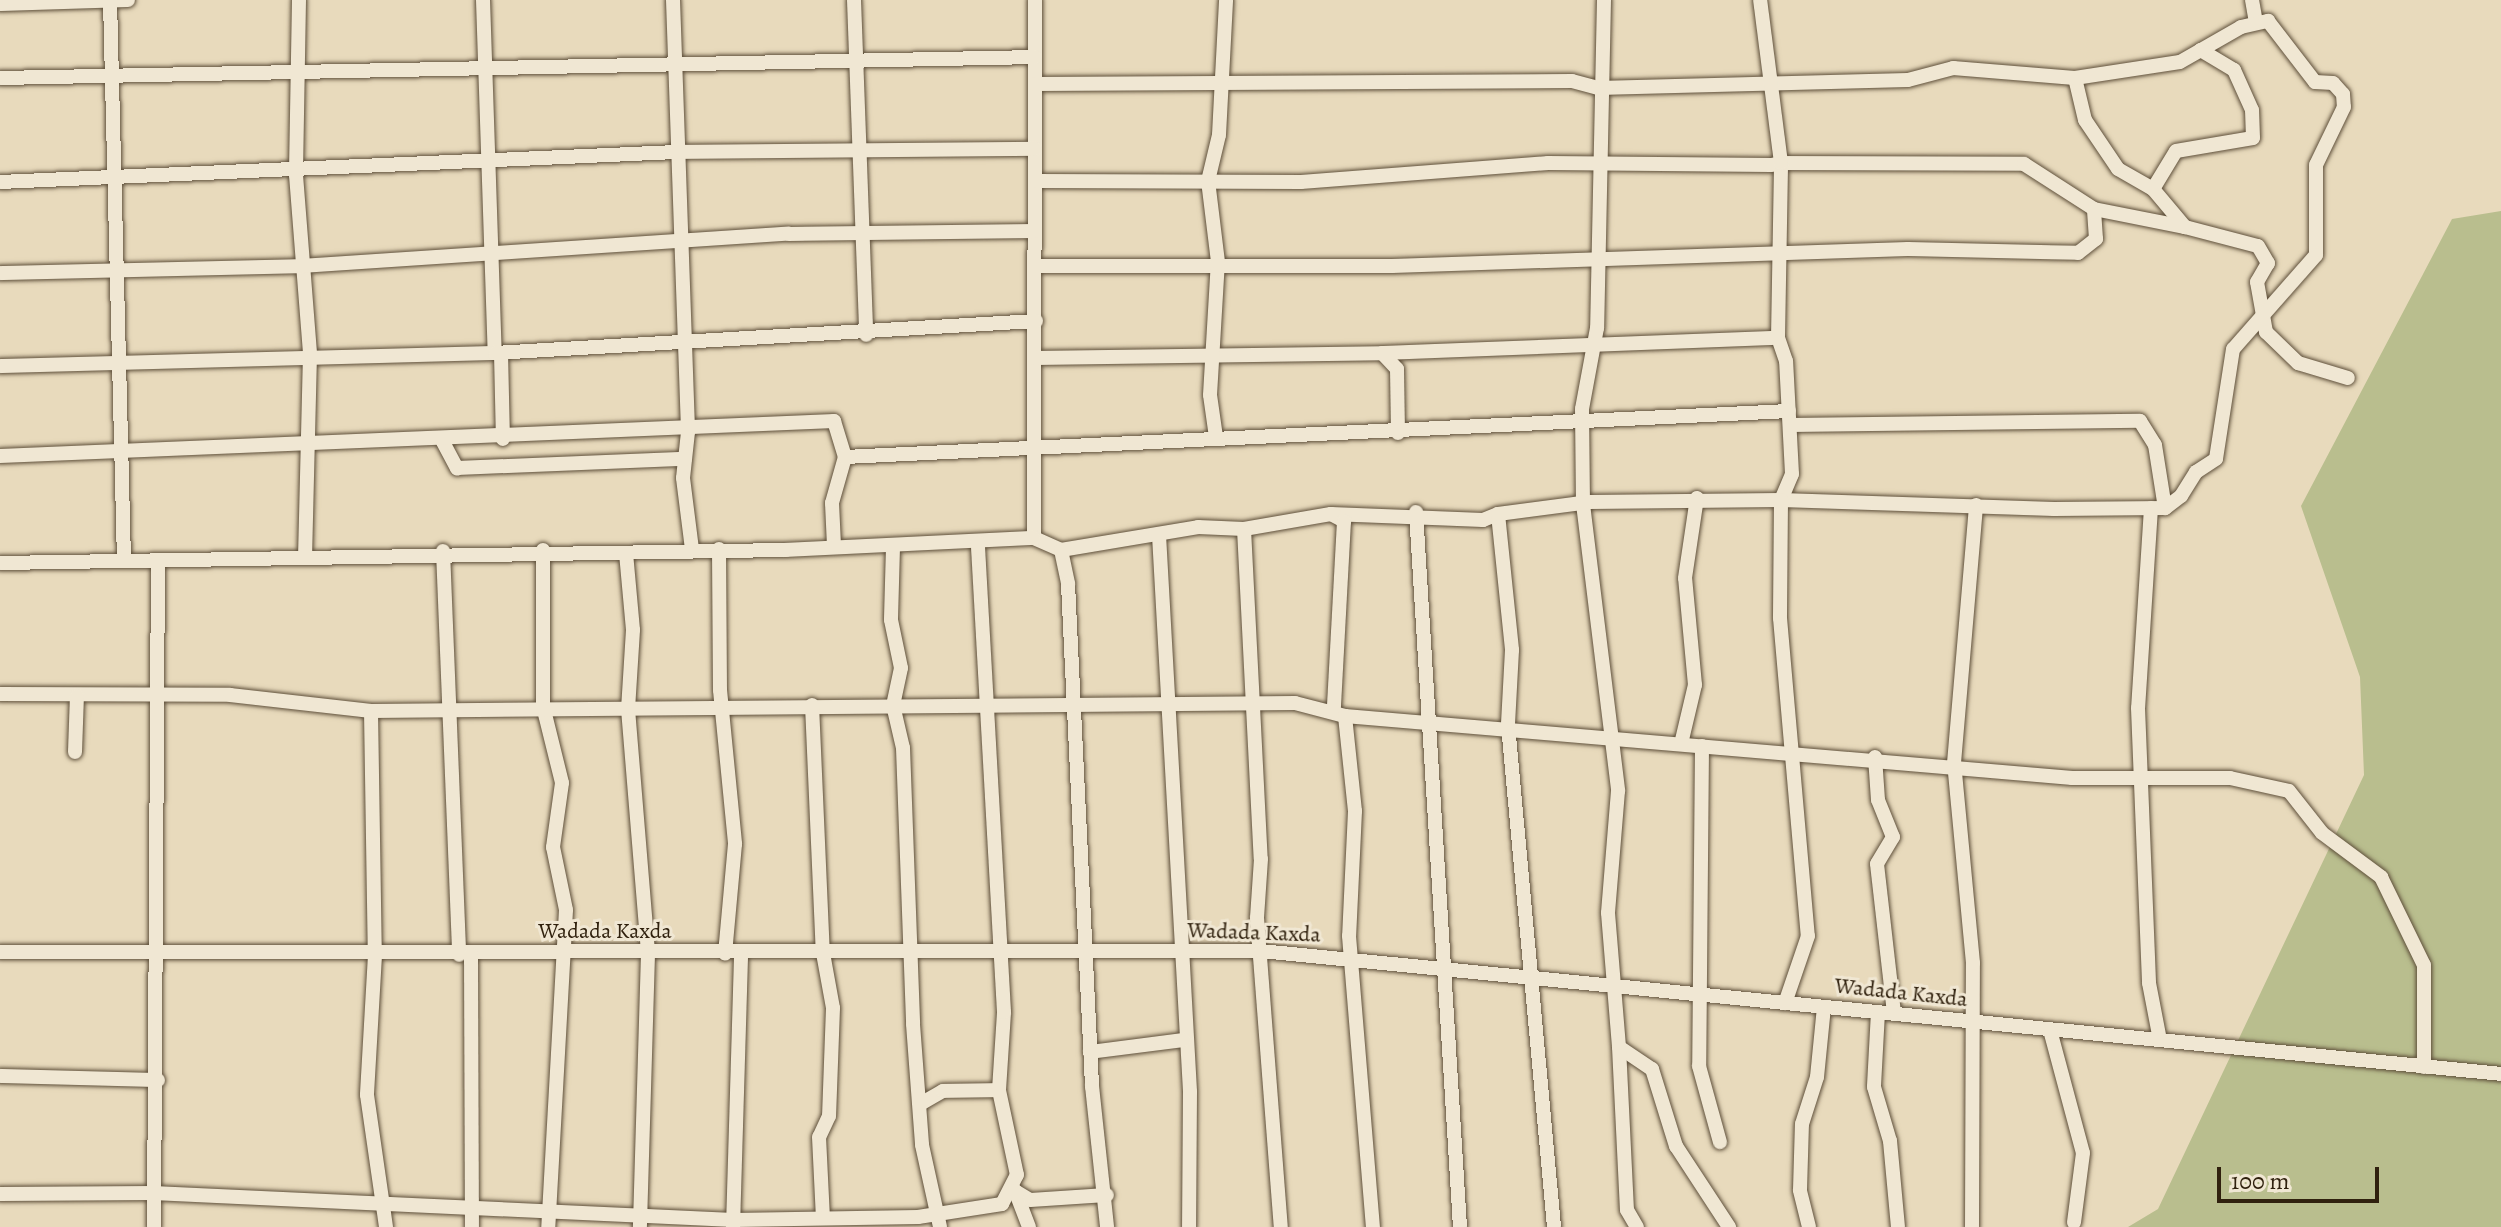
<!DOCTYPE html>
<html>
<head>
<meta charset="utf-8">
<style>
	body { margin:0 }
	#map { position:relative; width:2501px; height:1227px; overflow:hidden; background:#e8dabc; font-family:Alegreya,serif }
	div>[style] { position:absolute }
	.green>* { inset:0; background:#b9be8e }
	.roads { filter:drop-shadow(0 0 2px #5e4f3a) drop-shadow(0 0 2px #5e4f3a) }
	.minor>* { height:14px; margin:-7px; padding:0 7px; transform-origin:7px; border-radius:7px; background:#f0e7d3 }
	span { translate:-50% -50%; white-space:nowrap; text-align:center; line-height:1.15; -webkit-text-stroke:6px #f0e7d3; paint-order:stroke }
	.street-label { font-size:22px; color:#30210e }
	.scale { position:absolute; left:2217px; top:1167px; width:162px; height:36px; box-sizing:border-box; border:4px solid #30210e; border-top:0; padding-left:10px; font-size:24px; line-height:28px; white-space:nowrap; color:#30210e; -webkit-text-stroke:6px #f0e7d3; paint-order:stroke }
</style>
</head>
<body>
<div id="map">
	<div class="green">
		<div style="clip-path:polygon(2501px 211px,2501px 1227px,2128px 1227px,2158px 1209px,2364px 775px,2360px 677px,2301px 506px,2452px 219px)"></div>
	</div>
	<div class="roads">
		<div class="minor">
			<div style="left:110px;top:0;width:560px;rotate:88.57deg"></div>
			<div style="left:299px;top:0;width:175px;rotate:91deg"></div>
			<div style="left:296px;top:175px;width:180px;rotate:85.5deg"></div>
			<div style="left:310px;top:354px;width:204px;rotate:91.4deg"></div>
			<div style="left:483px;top:0;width:353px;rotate:88.1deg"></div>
			<div style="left:673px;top:0;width:432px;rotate:88deg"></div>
			<div style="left:688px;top:432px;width:46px;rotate:96.2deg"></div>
			<div style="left:683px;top:478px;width:72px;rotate:82.8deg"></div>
			<div style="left:854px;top:0;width:335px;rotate:87.9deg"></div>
			<div style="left:1035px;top:0;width:538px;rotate:90.11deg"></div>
			<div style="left:1034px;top:538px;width:30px;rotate:24deg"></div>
			<div style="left:1061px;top:550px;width:35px;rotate:78deg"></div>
			<div style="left:1068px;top:584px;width:503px;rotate:87.26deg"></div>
			<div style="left:1092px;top:1086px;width:142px;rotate:83.9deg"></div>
			<div style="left:1604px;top:0;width:328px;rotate:91.2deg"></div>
			<div style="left:1597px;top:328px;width:82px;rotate:100.5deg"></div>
			<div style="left:1582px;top:409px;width:95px;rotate:89.4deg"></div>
			<div style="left:1583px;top:504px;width:289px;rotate:83deg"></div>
			<div style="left:1618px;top:791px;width:122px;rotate:94.7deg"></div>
			<div style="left:1608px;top:913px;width:134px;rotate:85.3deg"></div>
			<div style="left:1619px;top:1047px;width:40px;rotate:34deg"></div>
			<div style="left:1652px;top:1069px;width:81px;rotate:72.7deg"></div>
			<div style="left:1676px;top:1146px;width:97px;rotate:56.8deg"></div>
			<div style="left:2252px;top:0;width:22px;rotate:80deg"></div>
			<div style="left:0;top:4px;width:128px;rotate:-1.8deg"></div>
			<div style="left:0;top:78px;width:1035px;rotate:-1.16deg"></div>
			<div style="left:2075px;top:78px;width:43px;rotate:76.6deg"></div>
			<div style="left:2085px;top:120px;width:59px;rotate:56deg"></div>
			<div style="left:2118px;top:169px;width:40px;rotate:29.7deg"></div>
			<div style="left:2153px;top:189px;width:50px;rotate:49.9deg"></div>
			<div style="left:2185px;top:227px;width:75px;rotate:14.6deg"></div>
			<div style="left:2258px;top:246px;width:20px;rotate:60deg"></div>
			<div style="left:2268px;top:263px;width:22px;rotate:120deg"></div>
			<div style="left:2257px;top:282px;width:51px;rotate:79.8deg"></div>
			<div style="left:2266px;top:332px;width:45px;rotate:44.1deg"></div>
			<div style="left:2298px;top:363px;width:52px;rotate:16.7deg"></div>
			<div style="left:1035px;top:84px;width:537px;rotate:-0.32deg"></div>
			<div style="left:1572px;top:81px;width:27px;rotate:15deg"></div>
			<div style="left:1598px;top:88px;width:310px;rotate:-1.5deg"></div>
			<div style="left:1908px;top:80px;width:47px;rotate:-14.9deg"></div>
			<div style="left:1953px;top:68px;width:122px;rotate:4.7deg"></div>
			<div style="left:2075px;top:78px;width:106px;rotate:-8.7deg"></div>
			<div style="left:2180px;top:62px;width:70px;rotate:-29.8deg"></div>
			<div style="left:2241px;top:27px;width:28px;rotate:-13deg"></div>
			<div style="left:2268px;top:21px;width:77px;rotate:52.4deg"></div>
			<div style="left:2315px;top:82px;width:18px;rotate:3deg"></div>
			<div style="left:2333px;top:83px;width:15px;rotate:48deg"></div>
			<div style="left:2343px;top:94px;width:13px;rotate:86deg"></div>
			<div style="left:2344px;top:107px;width:64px;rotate:115.8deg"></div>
			<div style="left:2316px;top:165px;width:90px;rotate:90deg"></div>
			<div style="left:2316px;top:255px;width:125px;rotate:131.4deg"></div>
			<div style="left:2233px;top:349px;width:111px;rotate:98.8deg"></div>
			<div style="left:2216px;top:459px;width:24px;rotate:147deg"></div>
			<div style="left:2196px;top:472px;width:28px;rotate:122deg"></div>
			<div style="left:2181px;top:496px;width:20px;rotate:143deg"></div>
			<div style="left:2165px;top:508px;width:111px;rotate:179.5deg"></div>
			<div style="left:2054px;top:509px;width:273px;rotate:-178.1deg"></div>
			<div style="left:1781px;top:500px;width:28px;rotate:-67deg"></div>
			<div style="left:1792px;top:474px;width:113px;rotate:-93deg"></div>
			<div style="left:1786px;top:361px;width:24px;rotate:-109deg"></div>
			<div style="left:1778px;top:338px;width:175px;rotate:-89deg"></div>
			<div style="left:1781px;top:163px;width:243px;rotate:0.2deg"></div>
			<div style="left:2024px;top:164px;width:83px;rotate:32.7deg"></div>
			<div style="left:2094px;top:209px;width:93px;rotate:11.2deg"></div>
			<div style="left:1037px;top:181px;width:264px;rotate:0.2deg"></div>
			<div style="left:1301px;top:182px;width:248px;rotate:-4.4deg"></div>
			<div style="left:1548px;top:163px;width:223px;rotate:0.5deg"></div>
			<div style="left:1771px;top:165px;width:10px;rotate:-11deg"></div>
			<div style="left:1781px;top:163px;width:164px;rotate:-97.3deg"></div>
			<div style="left:0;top:182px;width:677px;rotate:-2.54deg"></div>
			<div style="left:676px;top:152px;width:359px;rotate:-0.5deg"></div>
			<div style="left:2153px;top:189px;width:44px;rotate:-58.8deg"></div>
			<div style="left:2176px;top:151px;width:78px;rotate:-9.6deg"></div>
			<div style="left:2253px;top:138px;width:28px;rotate:-92deg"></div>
			<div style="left:2252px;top:110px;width:44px;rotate:-114.2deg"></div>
			<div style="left:2234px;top:70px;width:39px;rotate:-149deg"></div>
			<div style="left:1036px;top:266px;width:356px"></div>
			<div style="left:1392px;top:266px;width:516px;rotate:-1.89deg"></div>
			<div style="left:1908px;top:249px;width:170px;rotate:1.3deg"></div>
			<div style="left:2078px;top:253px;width:23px;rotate:-38deg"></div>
			<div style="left:2096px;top:239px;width:30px;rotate:-94deg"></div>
			<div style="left:0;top:273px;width:301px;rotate:-1.3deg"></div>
			<div style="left:301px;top:266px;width:489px;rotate:-3.8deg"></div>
			<div style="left:789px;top:234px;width:246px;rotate:-0.7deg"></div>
			<div style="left:501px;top:353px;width:86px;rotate:88.7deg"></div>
			<div style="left:1383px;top:353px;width:395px;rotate:-2.2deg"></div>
			<div style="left:1035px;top:358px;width:347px;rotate:-0.8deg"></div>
			<div style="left:1382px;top:353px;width:22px;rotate:47deg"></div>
			<div style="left:1397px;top:369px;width:64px;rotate:89.1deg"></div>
			<div style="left:0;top:366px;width:495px;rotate:-1.5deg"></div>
			<div style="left:495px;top:353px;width:542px;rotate:-3.39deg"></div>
			<div style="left:1790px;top:425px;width:350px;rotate:-0.7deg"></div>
			<div style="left:2140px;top:421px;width:28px;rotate:58deg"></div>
			<div style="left:2155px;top:445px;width:64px;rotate:81deg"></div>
			<div style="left:1216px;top:437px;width:42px;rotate:-98.1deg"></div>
			<div style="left:1210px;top:395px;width:133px;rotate:-86.6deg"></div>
			<div style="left:1218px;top:262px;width:82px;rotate:-97deg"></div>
			<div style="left:1208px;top:181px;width:47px;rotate:-76.6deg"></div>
			<div style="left:1219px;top:135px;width:135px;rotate:-87deg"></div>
			<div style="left:443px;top:442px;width:30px;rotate:62deg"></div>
			<div style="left:457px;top:468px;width:228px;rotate:-2.3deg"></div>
			<div style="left:0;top:456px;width:835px;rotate:-2.4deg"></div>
			<div style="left:834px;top:421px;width:38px;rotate:73deg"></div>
			<div style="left:845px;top:457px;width:48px;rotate:105.8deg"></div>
			<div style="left:832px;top:503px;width:42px;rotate:87.3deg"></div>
			<div style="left:845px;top:457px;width:945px;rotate:-2.79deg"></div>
			<div style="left:2151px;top:508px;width:200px;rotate:93.7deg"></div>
			<div style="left:2138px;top:708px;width:275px;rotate:87.7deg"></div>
			<div style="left:2149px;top:983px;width:58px;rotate:79.1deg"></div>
			<div style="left:1416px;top:512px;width:716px;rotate:86.48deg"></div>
			<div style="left:1331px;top:514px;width:152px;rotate:2.3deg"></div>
			<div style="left:1483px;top:520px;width:16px;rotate:-22deg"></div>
			<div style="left:1498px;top:514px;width:137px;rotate:84.1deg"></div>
			<div style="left:1512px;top:650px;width:75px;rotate:93.1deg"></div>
			<div style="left:1508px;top:725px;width:504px;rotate:84.76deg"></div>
			<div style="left:1498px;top:514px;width:92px;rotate:-7.5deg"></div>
			<div style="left:1589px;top:502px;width:192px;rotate:-0.6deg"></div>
			<div style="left:1781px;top:500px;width:118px;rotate:90.5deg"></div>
			<div style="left:1780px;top:618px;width:319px;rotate:85deg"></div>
			<div style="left:1808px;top:936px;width:71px;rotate:108.9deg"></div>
			<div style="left:1244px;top:529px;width:330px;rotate:87.1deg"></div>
			<div style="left:1261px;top:859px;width:59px;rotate:93.9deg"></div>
			<div style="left:1257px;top:918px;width:310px;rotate:85.6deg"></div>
			<div style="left:1159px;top:535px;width:558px;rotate:86.81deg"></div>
			<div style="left:1190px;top:1092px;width:135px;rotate:90.4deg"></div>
			<div style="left:893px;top:547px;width:73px;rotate:91.6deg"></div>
			<div style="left:891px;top:620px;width:49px;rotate:78.2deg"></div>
			<div style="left:901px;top:668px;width:38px;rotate:102deg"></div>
			<div style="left:893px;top:705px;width:44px;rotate:76.9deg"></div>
			<div style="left:903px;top:748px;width:276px;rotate:87.9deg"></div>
			<div style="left:913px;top:1024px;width:121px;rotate:85.7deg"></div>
			<div style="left:922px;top:1145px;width:84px;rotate:77.6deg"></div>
			<div style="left:719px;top:549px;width:141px;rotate:89.6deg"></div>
			<div style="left:720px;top:690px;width:155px;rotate:84.4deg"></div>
			<div style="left:735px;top:844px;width:110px;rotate:95.2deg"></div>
			<div style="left:543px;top:550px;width:156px;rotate:90deg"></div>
			<div style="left:543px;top:706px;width:79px;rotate:76.1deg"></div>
			<div style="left:562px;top:783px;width:65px;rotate:98deg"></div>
			<div style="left:553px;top:847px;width:64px;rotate:78.3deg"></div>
			<div style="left:566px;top:910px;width:318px;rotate:93.2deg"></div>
			<div style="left:1061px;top:550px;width:139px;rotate:-9.5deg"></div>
			<div style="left:1198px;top:527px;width:46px;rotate:2.5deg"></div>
			<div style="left:1244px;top:529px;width:88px;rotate:-9.8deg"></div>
			<div style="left:1331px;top:514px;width:15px;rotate:28deg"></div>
			<div style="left:1344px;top:521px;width:187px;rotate:93.1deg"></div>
			<div style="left:443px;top:551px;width:404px;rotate:87.7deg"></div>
			<div style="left:626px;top:553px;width:77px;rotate:84.8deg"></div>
			<div style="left:633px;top:630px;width:79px;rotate:93.6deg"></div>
			<div style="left:628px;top:709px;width:246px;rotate:85.3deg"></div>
			<div style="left:648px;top:954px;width:273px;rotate:91.7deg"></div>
			<div style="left:0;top:563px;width:786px;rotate:-0.95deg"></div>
			<div style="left:786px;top:550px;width:248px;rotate:-2.8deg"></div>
			<div style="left:0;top:694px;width:230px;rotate:0.2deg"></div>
			<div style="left:230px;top:695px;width:142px;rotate:6.5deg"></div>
			<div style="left:371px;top:711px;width:924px;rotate:-0.5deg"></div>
			<div style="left:1295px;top:703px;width:52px;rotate:14.6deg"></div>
			<div style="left:1345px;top:716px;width:730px;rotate:4.87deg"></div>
			<div style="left:2072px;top:778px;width:158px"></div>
			<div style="left:2230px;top:778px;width:60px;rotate:12.4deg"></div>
			<div style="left:2289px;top:791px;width:53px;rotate:51.8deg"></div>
			<div style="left:2322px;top:833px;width:74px;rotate:36.7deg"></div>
			<div style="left:2381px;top:877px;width:98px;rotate:64deg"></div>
			<div style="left:2424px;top:965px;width:102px;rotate:90deg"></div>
			<div style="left:812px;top:705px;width:248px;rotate:87.5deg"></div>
			<div style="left:823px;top:953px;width:56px;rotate:79.7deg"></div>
			<div style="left:833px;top:1008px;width:108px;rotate:92.1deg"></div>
			<div style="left:829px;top:1116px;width:23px;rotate:115deg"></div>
			<div style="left:819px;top:1137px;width:81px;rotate:87.2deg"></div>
			<div style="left:371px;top:711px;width:244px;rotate:89.1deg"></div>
			<div style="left:375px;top:955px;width:140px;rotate:93.3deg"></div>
			<div style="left:367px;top:1095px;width:133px;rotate:81.8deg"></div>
			<div style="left:1345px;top:716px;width:96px;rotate:84deg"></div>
			<div style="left:1355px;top:811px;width:125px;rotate:92.7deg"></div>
			<div style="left:1349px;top:936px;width:292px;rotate:85.3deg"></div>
			<div style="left:1681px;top:744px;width:61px;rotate:-76.7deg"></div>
			<div style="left:1695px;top:685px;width:107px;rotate:-95.3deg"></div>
			<div style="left:1685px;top:578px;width:81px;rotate:-81.5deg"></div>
			<div style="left:1702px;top:746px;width:320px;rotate:90.5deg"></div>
			<div style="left:1699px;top:1066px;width:79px;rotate:74.6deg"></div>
			<div style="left:75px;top:752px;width:56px;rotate:-88deg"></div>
			<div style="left:1875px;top:757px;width:43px;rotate:86deg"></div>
			<div style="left:1878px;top:800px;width:40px;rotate:68deg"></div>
			<div style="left:1893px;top:837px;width:31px;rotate:121deg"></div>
			<div style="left:1877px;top:864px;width:151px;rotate:83.5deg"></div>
			<div style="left:0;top:952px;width:1261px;rotate:-0.05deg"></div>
			<div style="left:1261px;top:951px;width:1246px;rotate:5.66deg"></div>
			<div style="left:471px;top:955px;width:272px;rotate:89.8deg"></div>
			<div style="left:1878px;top:1012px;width:75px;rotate:93.1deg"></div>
			<div style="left:1874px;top:1087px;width:56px;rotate:73.5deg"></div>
			<div style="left:1890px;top:1141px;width:86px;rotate:84.7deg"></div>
			<div style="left:2050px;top:1030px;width:127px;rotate:75deg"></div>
			<div style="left:2083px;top:1153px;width:70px;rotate:97.4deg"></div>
			<div style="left:1619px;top:1047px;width:163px;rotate:87.2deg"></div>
			<div style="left:1627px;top:1210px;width:20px;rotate:60deg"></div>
			<div style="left:1090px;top:1052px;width:95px;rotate:-7.3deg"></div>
			<div style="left:0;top:1076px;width:158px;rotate:1.5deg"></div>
			<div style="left:922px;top:1103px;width:24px;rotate:-30deg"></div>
			<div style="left:943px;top:1091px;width:56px;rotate:-1deg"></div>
			<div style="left:0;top:1194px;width:153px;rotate:-0.4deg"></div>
			<div style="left:153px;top:1193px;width:581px;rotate:2.67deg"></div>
			<div style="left:733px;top:1220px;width:185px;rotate:-0.9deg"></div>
			<div style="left:918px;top:1217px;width:85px;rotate:-8.8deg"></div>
			<div style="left:1002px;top:1204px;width:33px;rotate:-63deg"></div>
			<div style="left:1017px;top:1175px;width:87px;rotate:-102deg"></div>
			<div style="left:999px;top:1090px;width:78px;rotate:-86.3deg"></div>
			<div style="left:1004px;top:1012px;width:470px;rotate:-93.2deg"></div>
			<div style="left:154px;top:1227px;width:667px;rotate:-89.66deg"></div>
			<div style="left:733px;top:1227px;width:273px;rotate:-88.3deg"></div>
			<div style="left:1029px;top:1227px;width:39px;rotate:-111deg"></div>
			<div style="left:1015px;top:1191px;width:17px;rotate:31deg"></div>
			<div style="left:1030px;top:1200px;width:77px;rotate:-3.7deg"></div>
			<div style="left:1809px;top:1227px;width:38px;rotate:-104deg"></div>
			<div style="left:1800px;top:1190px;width:66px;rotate:-88.3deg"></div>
			<div style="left:1802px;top:1124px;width:49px;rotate:-72.3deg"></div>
			<div style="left:1817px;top:1077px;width:70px;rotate:-84.3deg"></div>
			<div style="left:1972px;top:1227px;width:264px;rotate:-89.8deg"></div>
			<div style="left:1973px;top:963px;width:201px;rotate:-95.4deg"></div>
			<div style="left:1954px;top:763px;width:259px;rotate:-85.1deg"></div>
		</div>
	</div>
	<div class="street-label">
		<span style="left:605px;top:932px">Wadada Kaxda</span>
		<span style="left:1254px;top:933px;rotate:2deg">Wadada Kaxda</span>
		<span style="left:1901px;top:993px;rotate:6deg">Wadada Kaxda</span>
	</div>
	<div class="scale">100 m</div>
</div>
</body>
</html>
